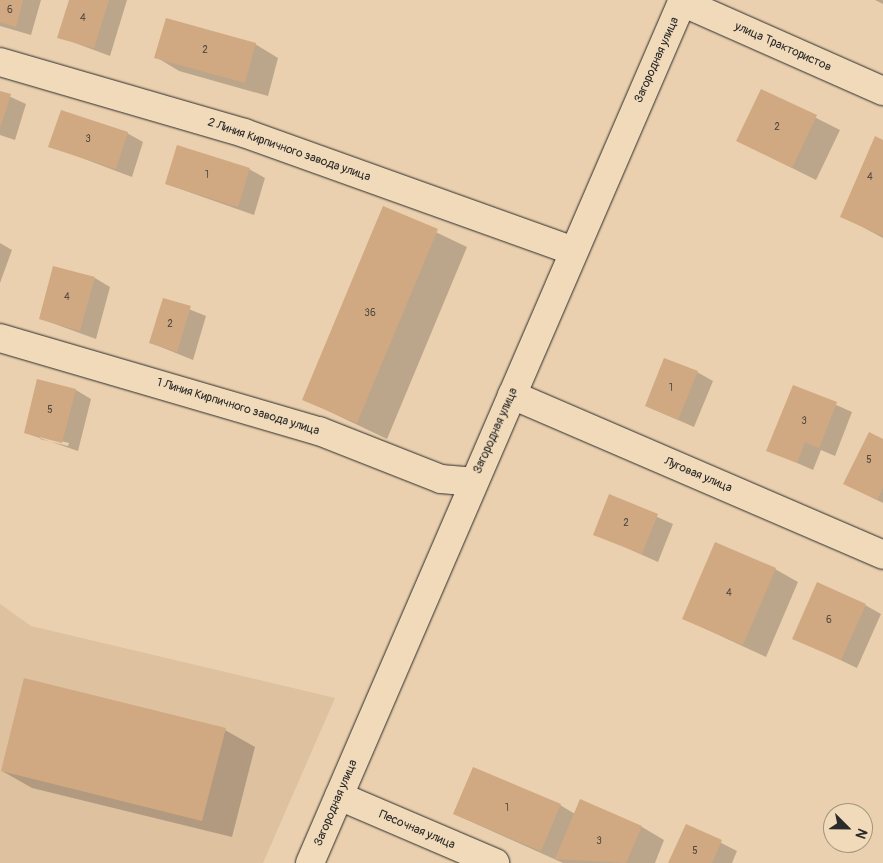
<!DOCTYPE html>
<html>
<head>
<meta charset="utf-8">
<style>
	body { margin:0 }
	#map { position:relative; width:883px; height:863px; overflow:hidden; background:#ead0ae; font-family:Pangolin,sans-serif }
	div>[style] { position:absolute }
	.built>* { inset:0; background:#dec19f }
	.shadow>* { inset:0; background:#0003 }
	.building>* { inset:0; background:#d0a982 }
	.roads { filter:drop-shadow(0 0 1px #2b2b2b) drop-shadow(0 0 1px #2b2b2b) }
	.minor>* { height:28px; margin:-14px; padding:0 14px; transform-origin:14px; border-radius:14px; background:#f1dab9 }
	.tertiary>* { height:28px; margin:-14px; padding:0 14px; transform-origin:14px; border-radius:14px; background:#f1dab9 }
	span { translate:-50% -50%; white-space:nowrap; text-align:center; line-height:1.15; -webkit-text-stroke:4px #f1dab9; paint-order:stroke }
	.number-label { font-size:10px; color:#544a41 }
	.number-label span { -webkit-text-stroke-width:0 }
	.street-label { font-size:12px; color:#2b2b2b }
	.north { position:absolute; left:823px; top:803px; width:50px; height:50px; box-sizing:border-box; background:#f1dab9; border:1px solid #a29480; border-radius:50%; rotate:113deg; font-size:14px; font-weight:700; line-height:20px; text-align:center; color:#2b2b2b }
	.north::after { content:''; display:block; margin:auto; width:18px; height:22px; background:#2b2b2b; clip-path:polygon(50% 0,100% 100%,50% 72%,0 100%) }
</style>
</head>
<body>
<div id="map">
	<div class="built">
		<div style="clip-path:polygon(0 604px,31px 626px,335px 698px,263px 863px,0 863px)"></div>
	</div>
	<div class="shadow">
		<div style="clip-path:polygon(0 0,41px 0,31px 35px,0 26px)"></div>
		<div style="clip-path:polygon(70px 0,127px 0,110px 56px,59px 37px)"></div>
		<div style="clip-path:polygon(875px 0,883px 0,883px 4px)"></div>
		<div style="clip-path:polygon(255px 44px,278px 58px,268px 96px,179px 71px,156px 57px)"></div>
		<div style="clip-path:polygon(761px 90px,840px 130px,816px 180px,738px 141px)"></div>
		<div style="clip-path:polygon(0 92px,26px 104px,15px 140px,0 135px)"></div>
		<div style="clip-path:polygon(127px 133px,143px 142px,132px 177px,50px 146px)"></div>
		<div style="clip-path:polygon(883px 141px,883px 238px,842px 216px)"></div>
		<div style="clip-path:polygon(249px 169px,265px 178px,254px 215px,166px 184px)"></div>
		<div style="clip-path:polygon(383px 207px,467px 247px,387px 439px,303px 399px)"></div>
		<div style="clip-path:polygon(0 243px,12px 250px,0 283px)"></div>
		<div style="clip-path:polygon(95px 278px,110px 287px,96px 339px,41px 319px)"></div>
		<div style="clip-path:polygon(164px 299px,206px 316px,193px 360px,151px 343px)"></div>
		<div style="clip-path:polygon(697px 372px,713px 381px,694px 427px,646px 406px)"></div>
		<div style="clip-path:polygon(794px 386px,852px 412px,835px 456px,821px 450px,813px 470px,768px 450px)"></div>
		<div style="clip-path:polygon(evenodd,76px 390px,91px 399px,78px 451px,25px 433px,76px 390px,40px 436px,69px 443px,68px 446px,40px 439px,40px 436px)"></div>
		<div style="clip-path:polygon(883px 440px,883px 503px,845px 484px)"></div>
		<div style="clip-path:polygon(610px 496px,673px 524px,658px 562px,595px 534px)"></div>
		<div style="clip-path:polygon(775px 569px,798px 582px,766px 657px,684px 619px)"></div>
		<div style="clip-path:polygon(865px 605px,881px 614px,857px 668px,794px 638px)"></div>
		<div style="clip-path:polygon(225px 730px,255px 747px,232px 837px,32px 788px,2px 771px)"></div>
		<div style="clip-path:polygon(560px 805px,575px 814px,642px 827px,664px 840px,655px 863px,563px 863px,454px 814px)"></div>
		<div style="clip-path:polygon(686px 825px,737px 851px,732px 863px,669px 863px)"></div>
	</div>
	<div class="building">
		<div style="clip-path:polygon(0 0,23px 0,16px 27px,0 22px)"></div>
		<div style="clip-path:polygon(69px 0,109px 0,94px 48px,57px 38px)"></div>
		<div style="clip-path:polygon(166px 18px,256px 43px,245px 83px,154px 58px)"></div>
		<div style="clip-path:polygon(761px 89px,817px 115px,792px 168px,736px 141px)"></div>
		<div style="clip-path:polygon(0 91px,11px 94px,0 128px)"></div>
		<div style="clip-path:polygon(61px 110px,128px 132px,116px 169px,48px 147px)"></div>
		<div style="clip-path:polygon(875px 136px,883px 140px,883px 236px,840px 217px)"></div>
		<div style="clip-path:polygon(177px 145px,250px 168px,238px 207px,165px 184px)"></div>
		<div style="clip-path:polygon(383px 206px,438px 229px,357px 423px,302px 400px)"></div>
		<div style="clip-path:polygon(53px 266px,95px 277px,80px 331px,39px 319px)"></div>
		<div style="clip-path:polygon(163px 298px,191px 306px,177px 352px,149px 343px)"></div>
		<div style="clip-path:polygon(664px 358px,698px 371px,678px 420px,645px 406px)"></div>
		<div style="clip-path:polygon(37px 379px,76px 389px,62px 443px,24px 433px)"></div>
		<div style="clip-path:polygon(793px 385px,837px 402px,819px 448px,805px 442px,797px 463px,766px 451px)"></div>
		<div style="clip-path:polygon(869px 432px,883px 439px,883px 488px,877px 500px,843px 484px)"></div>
		<div style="clip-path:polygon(609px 494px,658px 514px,642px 554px,593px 535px)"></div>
		<div style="clip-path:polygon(715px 542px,776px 568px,743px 645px,682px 619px)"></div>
		<div style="clip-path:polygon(817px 582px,866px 604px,841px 660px,792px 639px)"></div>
		<div style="clip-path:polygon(24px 678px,226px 728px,202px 821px,1px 771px)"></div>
		<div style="clip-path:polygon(473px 767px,561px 804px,541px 851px,453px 814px)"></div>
		<div style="clip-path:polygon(580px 799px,642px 826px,626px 863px,555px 859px)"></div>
		<div style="clip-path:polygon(686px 824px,722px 840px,712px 863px,668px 863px)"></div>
	</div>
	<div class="roads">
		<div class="minor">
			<div style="left:682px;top:2px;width:220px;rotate:23.9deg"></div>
			<div style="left:0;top:62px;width:254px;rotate:16.2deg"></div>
			<div style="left:244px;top:133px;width:350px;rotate:19.7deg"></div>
			<div style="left:0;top:338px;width:332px;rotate:16.3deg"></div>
			<div style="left:319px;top:431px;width:131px;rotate:21.5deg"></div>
			<div style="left:441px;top:479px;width:32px;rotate:5deg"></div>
			<div style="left:512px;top:395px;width:404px;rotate:23.3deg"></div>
			<div style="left:339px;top:796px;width:170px;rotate:23.2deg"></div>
		</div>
		<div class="tertiary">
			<div style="left:310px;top:863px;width:940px;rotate:-66.63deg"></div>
		</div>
	</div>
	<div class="number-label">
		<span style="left:10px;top:11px">6</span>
		<span style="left:83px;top:19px">4</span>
		<span style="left:205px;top:51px">2</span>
		<span style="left:777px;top:128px">2</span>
		<span style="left:88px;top:140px">3</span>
		<span style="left:207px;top:176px">1</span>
		<span style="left:870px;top:178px">4</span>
		<span style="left:67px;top:298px">4</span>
		<span style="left:370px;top:314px">36</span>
		<span style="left:170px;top:325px">2</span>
		<span style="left:671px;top:389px">1</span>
		<span style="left:50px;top:411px">5</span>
		<span style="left:804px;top:422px">3</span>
		<span style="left:869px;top:461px">5</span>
		<span style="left:626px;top:524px">2</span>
		<span style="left:729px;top:594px">4</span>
		<span style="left:829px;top:621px">6</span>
		<span style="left:507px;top:809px">1</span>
		<span style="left:599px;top:842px">3</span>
		<span style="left:695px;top:852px">5</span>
	</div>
	<div class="street-label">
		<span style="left:783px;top:47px;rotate:24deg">улица Трактористов</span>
		<span style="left:657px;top:60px;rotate:-66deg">Загородная улица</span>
		<span style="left:289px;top:150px;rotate:19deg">2 Линия Кирпичного завода улица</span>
		<span style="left:238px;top:407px;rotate:17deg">1 Линия Кирпичного завода улица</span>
		<span style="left:496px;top:431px;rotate:-66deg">Загородная улица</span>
		<span style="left:698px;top:475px;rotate:23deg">Луговая улица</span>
		<span style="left:336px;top:803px;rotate:-67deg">Загородная улица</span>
		<span style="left:417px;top:830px;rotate:23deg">Песочная улица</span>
	</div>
	<div class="north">N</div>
</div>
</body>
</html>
